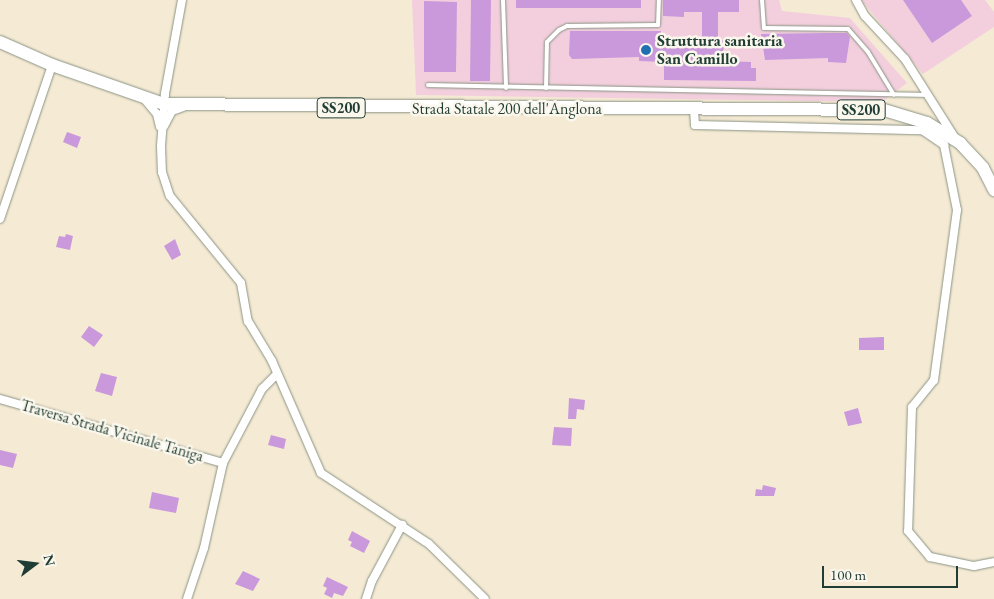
<!DOCTYPE html>
<html>
<head>
<meta charset="utf-8">
<style>
	body { margin:0 }
	#map { position:relative; width:994px; height:599px; overflow:hidden; background:#f5ead4; font-family:"EB Garamond",serif }
	div>[style] { position:absolute }
	.built>* { inset:0; background:#f3cfde }
	.building>* { inset:0; background:#ca99db }
	.roads { filter:drop-shadow(0 0 1px #8a9484) drop-shadow(0 0 1px #8a9484) }
	.lane>* { height:4px; margin:-2px; padding:0 2px; transform-origin:2px; border-radius:2px; background:#fff }
	.street>* { height:8px; margin:-4px; padding:0 4px; transform-origin:4px; border-radius:4px; background:#fff }
	.primary>* { height:12px; margin:-6px; padding:0 6px; transform-origin:6px; border-radius:6px; background:#fff }
	.dots>* { width:14px; height:14px; translate:-50% -50%; box-sizing:border-box; border:2px solid #fbf7ec; border-radius:50% }
	span { translate:-50% -50%; white-space:nowrap; text-align:center; line-height:1.15; -webkit-text-stroke:5px #fbf7ec; paint-order:stroke }
	.shield-label span { padding:1px 4px; background:#fbf7ec; border:1px solid; border-radius:4px; -webkit-text-stroke-width:0 }
	.shield-label { font-size:15px; color:#1f3d34; font-weight:700 }
	.poi-label { font-size:16px; color:#1f3d34; font-weight:700 }
	.left { translate:0 -50%; text-align:left }
	.street-label { font-size:16px; color:#1f3d34 }
	.north { position:absolute; left:10px; top:539px; width:50px; height:50px; -webkit-text-stroke:4px #fbf7ec; paint-order:stroke; rotate:75deg; font-size:14px; font-weight:700; line-height:20px; text-align:center; color:#1f3d34 }
	.north::after { content:''; display:block; margin:auto; width:18px; height:22px; background:#1f3d34; clip-path:polygon(50% 0,100% 100%,50% 72%,0 100%) }
	.scale { position:absolute; left:822px; top:566px; width:136px; height:22px; box-sizing:border-box; border:2px solid #1f3d34; border-top:0; padding-left:6px; font-size:15px; line-height:18px; white-space:nowrap; color:#1f3d34; -webkit-text-stroke:4px #fbf7ec; paint-order:stroke }
</style>
</head>
<body>
<div id="map">
	<div class="built">
		<div style="clip-path:polygon(412px 0,779px 0,782px 11px,850px 18px,907px 83px,882px 102px,416px 95px)"></div>
		<div style="clip-path:polygon(861px 0,985px 0,994px 12px,994px 27px,923px 74px)"></div>
	</div>
	<div class="building">
		<div style="clip-path:polygon(471px 0,491px 0,490px 81px,470px 81px)"></div>
		<div style="clip-path:polygon(516px 0,641px 0,641px 8px,516px 8px)"></div>
		<div style="clip-path:polygon(663px 0,739px 0,739px 12px,718px 12px,718px 40px,724px 40px,723px 61px,751px 62px,751px 68px,756px 68px,756px 81px,664px 80px,664px 62px,639px 61px,639px 57px,572px 59px,569px 55px,570px 31px,661px 31px,661px 41px,702px 41px,702px 12px,684px 12px,684px 17px,663px 16px)"></div>
		<div style="clip-path:polygon(903px 0,961px 0,972px 16px,932px 43px)"></div>
		<div style="clip-path:polygon(424px 1px,457px 2px,456px 72px,424px 72px)"></div>
		<div style="clip-path:polygon(826px 33px,847px 33px,850px 37px,846px 63px,828px 62px,828px 58px,765px 60px,761px 34px)"></div>
		<div style="clip-path:polygon(67px 132px,81px 137px,77px 148px,63px 142px)"></div>
		<div style="clip-path:polygon(66px 234px,73px 236px,70px 250px,56px 247px,59px 236px,65px 237px)"></div>
		<div style="clip-path:polygon(175px 239px,181px 255px,172px 260px,164px 246px)"></div>
		<div style="clip-path:polygon(89px 326px,103px 335px,94px 347px,81px 337px)"></div>
		<div style="clip-path:polygon(884px 337px,884px 350px,859px 350px,859px 338px)"></div>
		<div style="clip-path:polygon(101px 373px,117px 377px,112px 396px,95px 391px)"></div>
		<div style="clip-path:polygon(569px 398px,585px 400px,584px 410px,577px 409px,576px 419px,568px 419px)"></div>
		<div style="clip-path:polygon(858px 408px,862px 423px,848px 426px,844px 412px)"></div>
		<div style="clip-path:polygon(554px 427px,572px 428px,571px 446px,552px 445px)"></div>
		<div style="clip-path:polygon(271px 435px,286px 439px,284px 449px,268px 445px)"></div>
		<div style="clip-path:polygon(0 450px,17px 454px,13px 468px,0 465px)"></div>
		<div style="clip-path:polygon(763px 485px,776px 488px,774px 496px,755px 496px,756px 489px,762px 490px)"></div>
		<div style="clip-path:polygon(152px 492px,179px 498px,176px 513px,149px 508px)"></div>
		<div style="clip-path:polygon(352px 531px,370px 541px,364px 553px,350px 546px,352px 542px,348px 540px)"></div>
		<div style="clip-path:polygon(243px 571px,260px 579px,253px 591px,235px 584px)"></div>
		<div style="clip-path:polygon(327px 577px,348px 587px,343px 596px,334px 593px,332px 598px,324px 594px,327px 588px,323px 586px)"></div>
	</div>
	<div class="roads">
		<div class="lane">
			<div style="left:503px;top:0;width:88px;rotate:88deg"></div>
			<div style="left:762px;top:0;width:28px;rotate:86deg"></div>
			<div style="left:764px;top:28px;width:84px;rotate:0.7deg"></div>
			<div style="left:848px;top:29px;width:30px;rotate:49deg"></div>
			<div style="left:868px;top:52px;width:50px;rotate:58.8deg"></div>
			<div style="left:428px;top:85px;width:500px;rotate:1.15deg"></div>
			<div style="left:546px;top:88px;width:46px;rotate:-88.8deg"></div>
			<div style="left:547px;top:42px;width:17px;rotate:-45deg"></div>
			<div style="left:559px;top:30px;width:9px;rotate:-27deg"></div>
			<div style="left:567px;top:26px;width:91px;rotate:-0.6deg"></div>
			<div style="left:658px;top:25px;width:25px;rotate:-88deg"></div>
		</div>
		<div class="street">
			<div style="left:182px;top:0;width:96px;rotate:100.3deg"></div>
			<div style="left:165px;top:94px;width:52px;rotate:94.4deg"></div>
			<div style="left:161px;top:146px;width:26px;rotate:88deg"></div>
			<div style="left:162px;top:172px;width:25px;rotate:72deg"></div>
			<div style="left:170px;top:196px;width:112px;rotate:50.8deg"></div>
			<div style="left:241px;top:283px;width:39px;rotate:80deg"></div>
			<div style="left:248px;top:321px;width:47px;rotate:59deg"></div>
			<div style="left:272px;top:361px;width:122px;rotate:66.4deg"></div>
			<div style="left:321px;top:473px;width:129px;rotate:33.3deg"></div>
			<div style="left:429px;top:544px;width:78px;rotate:44.5deg"></div>
			<div style="left:856px;top:0;width:18px;rotate:61deg"></div>
			<div style="left:865px;top:16px;width:59px;rotate:47.1deg"></div>
			<div style="left:905px;top:59px;width:93px;rotate:57.7deg"></div>
			<div style="left:146px;top:101px;width:17px;rotate:50deg"></div>
			<div style="left:157px;top:114px;width:13px;rotate:77deg"></div>
			<div style="left:694px;top:110px;width:15px;rotate:86deg"></div>
			<div style="left:695px;top:125px;width:227px;rotate:1.3deg"></div>
			<div style="left:922px;top:130px;width:27px;rotate:34deg"></div>
			<div style="left:944px;top:145px;width:66px;rotate:78.7deg"></div>
			<div style="left:957px;top:210px;width:172px;rotate:97.7deg"></div>
			<div style="left:934px;top:380px;width:35px;rotate:129deg"></div>
			<div style="left:912px;top:407px;width:124px;rotate:91.8deg"></div>
			<div style="left:908px;top:531px;width:34px;rotate:50deg"></div>
			<div style="left:930px;top:557px;width:45px;rotate:11.6deg"></div>
			<div style="left:974px;top:566px;width:20px;rotate:-11deg"></div>
			<div style="left:164px;top:126px;width:17px;rotate:-62deg"></div>
			<div style="left:172px;top:111px;width:12px;rotate:-20deg"></div>
			<div style="left:0;top:219px;width:163px;rotate:-71.3deg"></div>
			<div style="left:0;top:399px;width:232px;rotate:16deg"></div>
			<div style="left:187px;top:599px;width:54px;rotate:-71.6deg"></div>
			<div style="left:204px;top:548px;width:87px;rotate:-77.4deg"></div>
			<div style="left:223px;top:463px;width:84px;rotate:-62.2deg"></div>
			<div style="left:262px;top:389px;width:21px;rotate:-45deg"></div>
			<div style="left:366px;top:599px;width:19px;rotate:-72deg"></div>
			<div style="left:372px;top:581px;width:64px;rotate:-61.8deg"></div>
		</div>
		<div class="primary">
			<div style="left:0;top:42px;width:57px;rotate:23.9deg"></div>
			<div style="left:52px;top:65px;width:119px;rotate:19.2deg"></div>
			<div style="left:164px;top:104px;width:720px;rotate:0.48deg"></div>
			<div style="left:884px;top:110px;width:45px;rotate:16.8deg"></div>
			<div style="left:927px;top:123px;width:39px;rotate:31deg"></div>
			<div style="left:960px;top:143px;width:34px;rotate:47deg"></div>
			<div style="left:983px;top:168px;width:25px;rotate:63deg"></div>
		</div>
	</div>
	<div class="dots">
		<div style="left:646px;top:50px;background:#1f6fb2"></div>
	</div>
	<div class="shield-label">
		<span style="left:341px;top:108px">SS200</span>
		<span style="left:861px;top:110px">SS200</span>
	</div>
	<div class="poi-label">
		<span class="left" style="left:657px;top:50px">Struttura sanitaria<br>San Camillo</span>
	</div>
	<div class="street-label">
		<span style="left:507px;top:109px">Strada Statale 200 dell'Anglona</span>
		<span style="left:112px;top:431px;rotate:16deg">Traversa Strada Vicinale Taniga</span>
	</div>
	<div class="north">N</div>
	<div class="scale">100 m</div>
</div>
</body>
</html>
